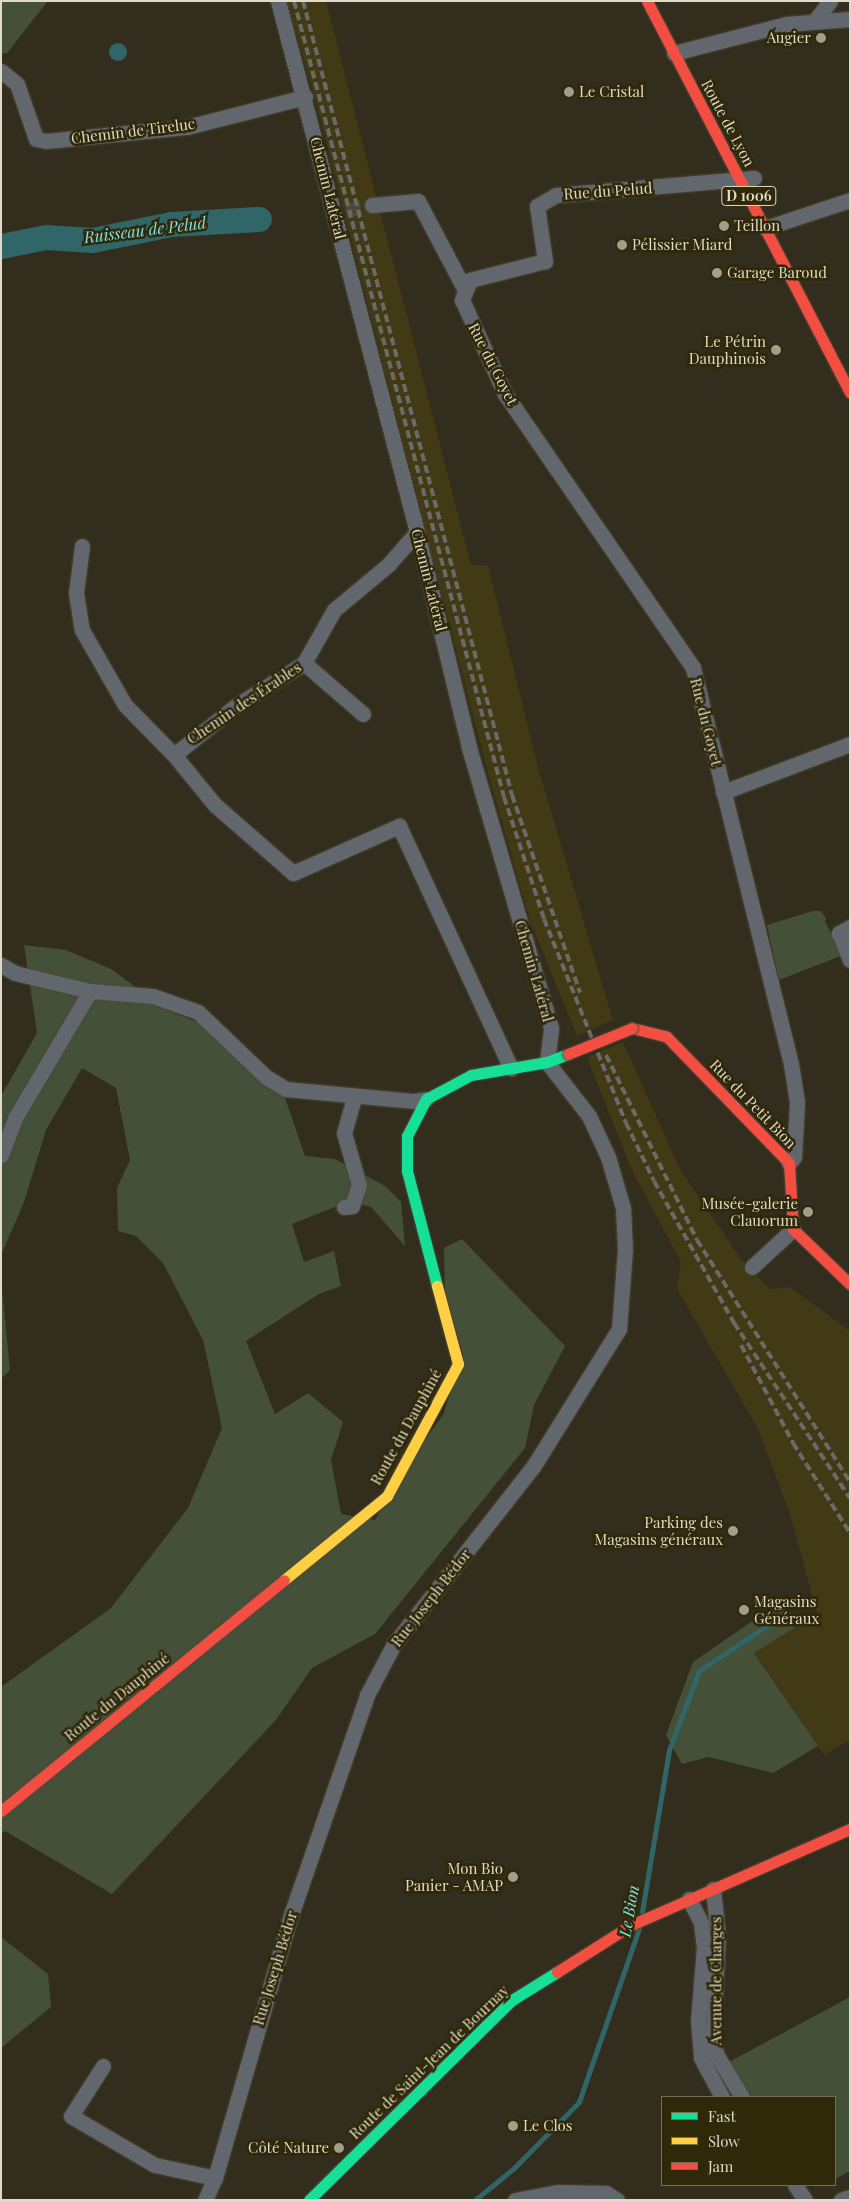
<!DOCTYPE html>
<html>
<head>
<meta charset="utf-8">
<style>
	body { margin:0 }
	#map { position:relative; width:851px; height:2201px; overflow:hidden; background:#322d1c; font-family:"Playfair Display",serif }
	div>[style] { position:absolute }
	.built>* { inset:0; background:#423915 }
	.green>* { inset:0; background:#455039 }
	.water>* { inset:0; background:#306668 }
	.round { border-radius:50% }
	.stream>* { height:4.5px; margin:-2.25px; padding:0 2.25px; transform-origin:2.25px; border-radius:2.25px; background:#306668 }
	.river>* { height:25px; margin:-12.5px; padding:0 12.5px; transform-origin:12.5px; border-radius:12.5px; background:#306668 }
	.street-tunnel>* { height:15px; margin-top:-7.5px; transform-origin:0; background:repeating-linear-gradient(90deg,#4c4736 0 15px,transparent 0 23px) }
	.roads { filter:drop-shadow(0 0 1px #4c4839) drop-shadow(0 0 1px #4c4839) }
	.street>* { height:15px; margin:-7.5px; padding:0 7.5px; transform-origin:7.5px; border-radius:7.5px; background:#62676e }
	.fast>* { height:11px; margin:-5.5px; padding:0 5.5px; transform-origin:5.5px; border-radius:5.5px; background:#16e098 }
	.slow>* { height:11px; margin:-5.5px; padding:0 5.5px; transform-origin:5.5px; border-radius:5.5px; background:#ffcf43 }
	.jam>* { height:11px; margin:-5.5px; padding:0 5.5px; transform-origin:5.5px; border-radius:5.5px; background:#f24e42 }
	.rail>* { height:4px; margin-top:-2px; transform-origin:0; background:repeating-linear-gradient(90deg,#6a6b68 0 8px,transparent 0 12px) }
	.bridges { filter:drop-shadow(0 0 1px #4c4839) drop-shadow(0 0 1px #4c4839) }
	.jam-bridge>* { height:11px; margin:-5.5px; padding:0 5.5px; transform-origin:5.5px; border-radius:5.5px; background:#f24e42 }
	.dots>* { width:14px; height:14px; translate:-50% -50%; box-sizing:border-box; border:2px solid #2f2809; border-radius:50% }
	span { translate:-50% -50%; white-space:nowrap; text-align:center; line-height:1.15; -webkit-text-stroke:5px #2f2809; paint-order:stroke }
	.shield-label span { padding:1px 4px; background:#2f2809; border:1px solid; border-radius:4px; -webkit-text-stroke-width:0 }
	.shield-label { font-size:14px; color:#dfdac9; font-weight:700 }
	.poi-label { font-size:15px; color:#dfdac9 }
	.right { translate:-100% -50%; text-align:right }
	.left { translate:0 -50%; text-align:left }
	.street-label { font-size:15px; color:#dfdac9 }
	.water-label { font-size:16px; color:#80e1e6; font-style:italic }
	.frame { position:absolute; inset:0; border:2px solid #dfdac9; pointer-events:none }
	.legend { position:absolute; left:661px; top:2096px; width:175px; height:90px; box-sizing:border-box; background:#2f2809; border:1px solid #756f56; margin:0; padding:6px 9px; list-style:none; font-size:15px; color:#dfdac9 }
	.legend li { display:flex; align-items:center; gap:10px; height:25px }
	.legend b { width:25px; border:1px solid #756f56 }
</style>
</head>
<body>
<div id="map">
	<div class="built">
		<div style="clip-path:polygon(287px 1px,326px 1px,471px 565px,488px 566px,539px 771px,613px 1020px,577px 1036px,531px 923px,485px 762px,315px 98px)"></div>
		<div style="clip-path:polygon(623px 1042px,680px 1169px,741px 1259px,770px 1289px,790px 1287px,850px 1331px,850px 1740px,824px 1755px,754px 1653px,817px 1614px,790px 1514px,758px 1429px,677px 1289px,681px 1262px,631px 1168px,587px 1057px)"></div>
	</div>
	<div class="green">
		<div style="clip-path:polygon(1px 1px,48px 1px,7px 53px,1px 54px)"></div>
		<div style="clip-path:polygon(813px 911px,821px 911px,826px 918px,825px 922px,843px 955px,779px 980px,767px 925px)"></div>
		<div style="clip-path:polygon(24px 945px,66px 950px,111px 969px,167px 1010px,202px 1024px,284px 1095px,305px 1156px,335px 1159px,385px 1186px,401px 1202px,405px 1246px,371px 1207px,350px 1201px,292px 1224px,304px 1262px,334px 1251px,341px 1286px,319px 1294px,246px 1341px,275px 1414px,308px 1393px,343px 1422px,331px 1460px,341px 1514px,375px 1520px,407px 1464px,443px 1415px,463px 1355px,445px 1291px,444px 1248px,462px 1239px,565px 1346px,534px 1405px,525px 1448px,375px 1634px,312px 1668px,276px 1720px,112px 1894px,5px 1831px,1px 1834px,1px 1687px,111px 1608px,188px 1508px,222px 1428px,203px 1340px,163px 1263px,136px 1236px,118px 1231px,117px 1188px,130px 1160px,116px 1088px,82px 1068px,46px 1130px,24px 1202px,1px 1255px,1px 1096px,37px 1033px)"></div>
		<div style="clip-path:polygon(1px 1279px,10px 1370px,1px 1379px)"></div>
		<div style="clip-path:polygon(786px 1605px,796px 1627px,754px 1653px,818px 1746px,773px 1773px,709px 1757px,682px 1764px,666px 1735px,693px 1662px,761px 1615px)"></div>
		<div style="clip-path:polygon(1px 1937px,48px 1974px,51px 2007px,1px 2048px)"></div>
		<div style="clip-path:polygon(850px 1997px,850px 2171px,835px 2179px,835px 2097px,752px 2097px,727px 2063px)"></div>
	</div>
	<div class="water">
		<div class="round" style="left:109px;top:43px;width:18px;height:18px"></div>
	</div>
	<div class="stream">
		<div style="left:642px;top:1912px;width:164px;rotate:-80.5deg"></div>
		<div style="left:669px;top:1750px;width:85px;rotate:-69.2deg"></div>
		<div style="left:699px;top:1671px;width:94px;rotate:-33.7deg"></div>
		<div style="left:475px;top:2200px;width:49px;rotate:-39.2deg"></div>
		<div style="left:513px;top:2169px;width:94px;rotate:-45.4deg"></div>
		<div style="left:579px;top:2102px;width:183px;rotate:-70.9deg"></div>
	</div>
	<div class="river">
		<div style="left:1px;top:246px;width:46px;rotate:-11.3deg"></div>
		<div style="left:46px;top:237px;width:46px;rotate:3.7deg"></div>
		<div style="left:92px;top:240px;width:81px;rotate:-11.4deg"></div>
		<div style="left:171px;top:224px;width:88px;rotate:-3.3deg"></div>
	</div>
	<div class="street-tunnel">
		<div style="left:346px;top:210px;width:26px;rotate:-11deg"></div>
	</div>
	<div class="roads">
		<div class="street">
			<div style="left:816px;top:19px;width:23px;rotate:-52deg"></div>
			<div style="left:674px;top:53px;width:116px;rotate:-14.5deg"></div>
			<div style="left:786px;top:24px;width:64px;rotate:-4.5deg"></div>
			<div style="left:1px;top:71px;width:21px;rotate:39deg"></div>
			<div style="left:17px;top:84px;width:58px;rotate:70.9deg"></div>
			<div style="left:36px;top:139px;width:10px;rotate:11deg"></div>
			<div style="left:46px;top:141px;width:142px;rotate:-5.7deg"></div>
			<div style="left:187px;top:127px;width:122px;rotate:-14.3deg"></div>
			<div style="left:754px;top:178px;width:199px;rotate:175.1deg"></div>
			<div style="left:556px;top:195px;width:22px;rotate:150deg"></div>
			<div style="left:537px;top:206px;width:56px;rotate:81.7deg"></div>
			<div style="left:545px;top:261px;width:77px;rotate:165.8deg"></div>
			<div style="left:470px;top:280px;width:22px;rotate:112deg"></div>
			<div style="left:462px;top:300px;width:103px;rotate:65.4deg"></div>
			<div style="left:505px;top:394px;width:332px;rotate:55.5deg"></div>
			<div style="left:693px;top:668px;width:408px;rotate:76.1deg"></div>
			<div style="left:791px;top:1064px;width:39px;rotate:81deg"></div>
			<div style="left:797px;top:1103px;width:54px;rotate:93.2deg"></div>
			<div style="left:794px;top:1157px;width:8px;rotate:130deg"></div>
			<div style="left:372px;top:205px;width:46px;rotate:-5deg"></div>
			<div style="left:418px;top:201px;width:101px;rotate:62.2deg"></div>
			<div style="left:765px;top:228px;width:89px;rotate:-18.2deg"></div>
			<div style="left:417px;top:532px;width:44px;rotate:131.3deg"></div>
			<div style="left:388px;top:565px;width:70px;rotate:140.2deg"></div>
			<div style="left:334px;top:610px;width:61px;rotate:119.5deg"></div>
			<div style="left:304px;top:663px;width:79px;rotate:147.9deg"></div>
			<div style="left:237px;top:705px;width:80px;rotate:141.6deg"></div>
			<div style="left:174px;top:755px;width:65px;rotate:50.6deg"></div>
			<div style="left:215px;top:805px;width:103px;rotate:41.1deg"></div>
			<div style="left:293px;top:873px;width:116px;rotate:-23.9deg"></div>
			<div style="left:399px;top:826px;width:267px;rotate:65.2deg"></div>
			<div style="left:82px;top:546px;width:47px;rotate:97.3deg"></div>
			<div style="left:76px;top:593px;width:37px;rotate:81deg"></div>
			<div style="left:82px;top:630px;width:86px;rotate:60.2deg"></div>
			<div style="left:125px;top:705px;width:70px;rotate:45.6deg"></div>
			<div style="left:304px;top:663px;width:78px;rotate:40.8deg"></div>
			<div style="left:723px;top:792px;width:136px;rotate:-20.7deg"></div>
			<div style="left:850px;top:927px;width:13px;rotate:151deg"></div>
			<div style="left:839px;top:933px;width:29px;rotate:68deg"></div>
			<div style="left:1px;top:965px;width:16px;rotate:30deg"></div>
			<div style="left:15px;top:973px;width:77px;rotate:13.5deg"></div>
			<div style="left:90px;top:991px;width:63px;rotate:4.5deg"></div>
			<div style="left:153px;top:996px;width:48px;rotate:19.6deg"></div>
			<div style="left:198px;top:1012px;width:94px;rotate:43.7deg"></div>
			<div style="left:266px;top:1077px;width:23px;rotate:31deg"></div>
			<div style="left:286px;top:1089px;width:129px;rotate:5.4deg"></div>
			<div style="left:414px;top:1101px;width:12px;rotate:-9deg"></div>
			<div style="left:1px;top:1155px;width:40px;rotate:-69deg"></div>
			<div style="left:15px;top:1118px;width:147px;rotate:-59.4deg"></div>
			<div style="left:344px;top:1207px;width:8px;rotate:-7deg"></div>
			<div style="left:352px;top:1206px;width:22px;rotate:-72deg"></div>
			<div style="left:359px;top:1185px;width:54px;rotate:-106.1deg"></div>
			<div style="left:344px;top:1133px;width:37px;rotate:-74deg"></div>
			<div style="left:752px;top:1267px;width:56px;rotate:-42.8deg"></div>
			<div style="left:713px;top:1889px;width:46px;rotate:83.8deg"></div>
			<div style="left:718px;top:1935px;width:96px;rotate:93deg"></div>
			<div style="left:713px;top:2031px;width:23px;rotate:83deg"></div>
			<div style="left:716px;top:2054px;width:50px;rotate:58.8deg"></div>
			<div style="left:689px;top:1899px;width:27px;rotate:63deg"></div>
			<div style="left:701px;top:1923px;width:24px;rotate:83deg"></div>
			<div style="left:704px;top:1947px;width:74px;rotate:94.6deg"></div>
			<div style="left:698px;top:2021px;width:37px;rotate:85deg"></div>
			<div style="left:701px;top:2058px;width:44px;rotate:61.7deg"></div>
			<div style="left:103px;top:2066px;width:59px;rotate:122.6deg"></div>
			<div style="left:71px;top:2116px;width:97px;rotate:30.3deg"></div>
			<div style="left:155px;top:2165px;width:61px;rotate:12.2deg"></div>
			<div style="left:795px;top:2185px;width:18px;rotate:56deg"></div>
			<div style="left:205px;top:2200px;width:24px;rotate:-66deg"></div>
			<div style="left:215px;top:2178px;width:277px;rotate:-73.9deg"></div>
			<div style="left:292px;top:1912px;width:230px;rotate:-70.9deg"></div>
			<div style="left:367px;top:1695px;width:58px;rotate:-62.1deg"></div>
			<div style="left:394px;top:1644px;width:225px;rotate:-51.9deg"></div>
			<div style="left:533px;top:1467px;width:163px;rotate:-58.1deg"></div>
			<div style="left:619px;top:1329px;width:79px;rotate:-85.7deg"></div>
			<div style="left:625px;top:1250px;width:42px;rotate:-92.7deg"></div>
			<div style="left:623px;top:1208px;width:53px;rotate:-106.4deg"></div>
			<div style="left:608px;top:1157px;width:45px;rotate:-114.9deg"></div>
			<div style="left:589px;top:1116px;width:68px;rotate:-127.9deg"></div>
			<div style="left:547px;top:1062px;width:34px;rotate:-83deg"></div>
			<div style="left:551px;top:1028px;width:293px;rotate:-106.3deg"></div>
			<div style="left:469px;top:747px;width:221px;rotate:-103.6deg"></div>
			<div style="left:417px;top:532px;width:549px;rotate:-104.67deg"></div>
			<div style="left:515px;top:2200px;width:44px;rotate:-10.5deg"></div>
			<div style="left:558px;top:2192px;width:48px;rotate:1.2deg"></div>
			<div style="left:606px;top:2193px;width:13px;rotate:32deg"></div>
			<div style="left:841px;top:2200px;width:9px;rotate:-18deg"></div>
		</div>
		<div class="fast">
			<div style="left:437px;top:1286px;width:119px;rotate:-104.6deg"></div>
			<div style="left:407px;top:1171px;width:35px;rotate:-90deg"></div>
			<div style="left:407px;top:1136px;width:42px;rotate:-62.8deg"></div>
			<div style="left:426px;top:1099px;width:51px;rotate:-28.1deg"></div>
			<div style="left:471px;top:1075px;width:77px;rotate:-9.7deg"></div>
			<div style="left:547px;top:1062px;width:22px;rotate:-21deg"></div>
			<div style="left:309px;top:2200px;width:285px;rotate:-44.6deg"></div>
			<div style="left:512px;top:2000px;width:53px;rotate:-31.9deg"></div>
		</div>
		<div class="slow">
			<div style="left:284px;top:1580px;width:133px;rotate:-39.2deg"></div>
			<div style="left:387px;top:1496px;width:150px;rotate:-61.7deg"></div>
			<div style="left:458px;top:1364px;width:81px;rotate:-105.1deg"></div>
		</div>
		<div class="jam">
			<div style="left:647px;top:1px;width:441px;rotate:62.6deg"></div>
			<div style="left:632px;top:1028px;width:36px;rotate:14deg"></div>
			<div style="left:667px;top:1037px;width:175px;rotate:45.9deg"></div>
			<div style="left:789px;top:1163px;width:66px;rotate:86.5deg"></div>
			<div style="left:793px;top:1229px;width:79px;rotate:44deg"></div>
			<div style="left:1px;top:1811px;width:365px;rotate:-39.2deg"></div>
			<div style="left:557px;top:1972px;width:88px;rotate:-32.4deg"></div>
			<div style="left:631px;top:1925px;width:239px;rotate:-23.7deg"></div>
		</div>
	</div>
	<div class="rail">
		<div style="left:294px;top:1px;width:823px;rotate:75.22deg"></div>
		<div style="left:504px;top:797px;width:128px;rotate:71.8deg"></div>
		<div style="left:544px;top:919px;width:220px;rotate:68.1deg"></div>
		<div style="left:626px;top:1123px;width:64px;rotate:64.2deg"></div>
		<div style="left:654px;top:1181px;width:163px;rotate:60.6deg"></div>
		<div style="left:734px;top:1323px;width:210px;rotate:56.5deg"></div>
		<div style="left:303px;top:1px;width:821px;rotate:75.25deg"></div>
		<div style="left:512px;top:795px;width:209px;rotate:71deg"></div>
		<div style="left:606px;top:1055px;width:206px;rotate:63.8deg"></div>
		<div style="left:697px;top:1240px;width:286px;rotate:57.7deg"></div>
		<div style="left:741px;top:1345px;width:111px;rotate:62deg"></div>
		<div style="left:793px;top:1443px;width:107px;rotate:57.7deg"></div>
	</div>
	<div class="bridges">
		<div class="jam-bridge">
			<div style="left:568px;top:1054px;width:69px;rotate:-22.1deg"></div>
		</div>
	</div>
	<div class="dots">
		<div style="left:821px;top:38px;background:#a29d8c"></div>
		<div style="left:569px;top:92px;background:#a29d8c"></div>
		<div style="left:724px;top:226px;background:#a29d8c"></div>
		<div style="left:622px;top:245px;background:#a29d8c"></div>
		<div style="left:717px;top:273px;background:#a29d8c"></div>
		<div style="left:776px;top:350px;background:#a29d8c"></div>
		<div style="left:808px;top:1212px;background:#a29d8c"></div>
		<div style="left:733px;top:1531px;background:#a29d8c"></div>
		<div style="left:744px;top:1610px;background:#a29d8c"></div>
		<div style="left:513px;top:1877px;background:#a29d8c"></div>
		<div style="left:513px;top:2126px;background:#a29d8c"></div>
		<div style="left:339px;top:2148px;background:#a29d8c"></div>
	</div>
	<div class="shield-label">
		<span style="left:749px;top:196px">D 1006</span>
	</div>
	<div class="poi-label">
		<span class="right" style="left:811px;top:38px">Augier</span>
		<span class="left" style="left:579px;top:92px">Le Cristal</span>
		<span class="left" style="left:734px;top:226px">Teillon</span>
		<span class="left" style="left:632px;top:245px">Pélissier Miard</span>
		<span class="left" style="left:727px;top:273px">Garage Baroud</span>
		<span class="right" style="left:766px;top:350px">Le Pétrin<br>Dauphinois</span>
		<span class="right" style="left:798px;top:1212px">Musée-galerie<br>Clauorum</span>
		<span class="right" style="left:723px;top:1531px">Parking des<br>Magasins généraux</span>
		<span class="left" style="left:754px;top:1610px">Magasins<br>Généraux</span>
		<span class="right" style="left:503px;top:1877px">Mon Bio<br>Panier - AMAP</span>
		<span class="left" style="left:523px;top:2126px">Le Clos</span>
		<span class="right" style="left:329px;top:2148px">Côté Nature</span>
	</div>
	<div class="street-label">
		<span style="left:728px;top:123px;rotate:62deg">Route de Lyon</span>
		<span style="left:133px;top:131px;rotate:-7deg">Chemin de Tireluc</span>
		<span style="left:328px;top:188px;rotate:76deg">Chemin Latéral</span>
		<span style="left:608px;top:191px;rotate:-4deg">Rue du Pelud</span>
		<span style="left:493px;top:364px;rotate:63deg">Rue du Goyet</span>
		<span style="left:429px;top:580px;rotate:76deg">Chemin Latéral</span>
		<span style="left:244px;top:703px;rotate:-34deg">Chemin des Érables</span>
		<span style="left:706px;top:722px;rotate:76deg">Rue du Goyet</span>
		<span style="left:534px;top:971px;rotate:74deg">Chemin Latéral</span>
		<span style="left:753px;top:1104px;rotate:46deg">Rue du Petit Bion</span>
		<span style="left:406px;top:1427px;rotate:-61deg">Route du Dauphiné</span>
		<span style="left:431px;top:1598px;rotate:-52deg">Rue Joseph Bédor</span>
		<span style="left:117px;top:1697px;rotate:-39deg">Route du Dauphiné</span>
		<span style="left:275px;top:1968px;rotate:-73deg">Rue Joseph Bédor</span>
		<span style="left:716px;top:1981px;rotate:-90deg">Avenue de Charges</span>
		<span style="left:429px;top:2062px;rotate:-44deg">Route de Saint-Jean de Bournay</span>
	</div>
	<div class="water-label">
		<span style="left:145px;top:230px;rotate:-7deg">Ruisseau de Pelud</span>
		<span style="left:629px;top:1911px;rotate:-80deg">Le Bion</span>
	</div>
	<div class="frame"></div>
	<ul class="legend">
	<li><b style="height:6px;background:#16e098"></b>Fast</li>
	<li><b style="height:6px;background:#ffcf43"></b>Slow</li>
	<li><b style="height:6px;background:#f24e42"></b>Jam</li>
	</ul>
</div>
</body>
</html>
